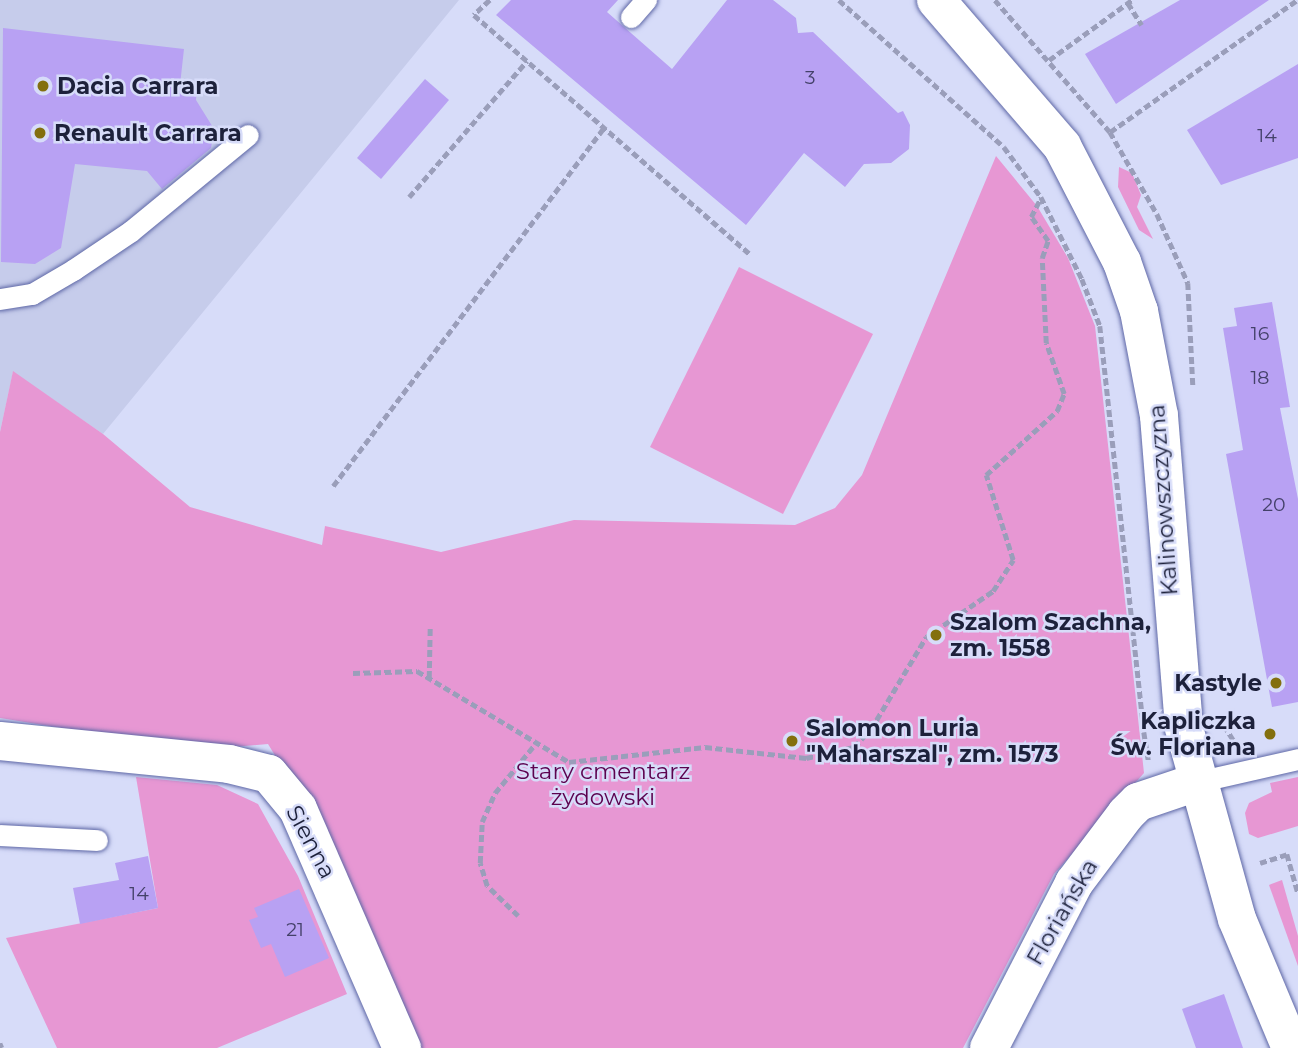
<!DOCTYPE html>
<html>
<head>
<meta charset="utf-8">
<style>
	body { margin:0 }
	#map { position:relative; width:1298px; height:1048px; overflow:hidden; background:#d7dcf9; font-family:Montserrat,sans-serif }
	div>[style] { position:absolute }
	.built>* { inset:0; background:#c6cceb }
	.green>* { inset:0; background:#e797d3 }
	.building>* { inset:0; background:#b8a1f3 }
	.path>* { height:4.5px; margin-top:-2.25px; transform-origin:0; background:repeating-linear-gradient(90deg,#9a9eba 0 7px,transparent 0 10.5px) }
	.roads { filter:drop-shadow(0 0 2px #5e67a6) drop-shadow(0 0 2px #5e67a6) }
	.lane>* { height:21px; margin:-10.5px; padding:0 10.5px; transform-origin:10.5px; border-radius:10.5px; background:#fff }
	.street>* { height:38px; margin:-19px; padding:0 19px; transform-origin:19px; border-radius:19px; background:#fff }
	.dots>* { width:19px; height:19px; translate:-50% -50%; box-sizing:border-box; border:4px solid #d7dcf9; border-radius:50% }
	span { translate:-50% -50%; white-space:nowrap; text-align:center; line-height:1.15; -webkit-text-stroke:5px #d7dcf9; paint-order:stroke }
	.number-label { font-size:19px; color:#444169 }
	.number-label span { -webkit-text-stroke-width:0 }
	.poi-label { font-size:23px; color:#1d213b; font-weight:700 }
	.left { translate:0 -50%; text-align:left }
	.right { translate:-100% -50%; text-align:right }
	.street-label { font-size:23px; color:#1d213b }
	.park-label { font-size:23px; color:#5c024f }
</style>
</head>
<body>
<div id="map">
	<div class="built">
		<div style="clip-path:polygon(0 0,459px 0,103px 434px,13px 372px,0 432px)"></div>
	</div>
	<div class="green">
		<div style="clip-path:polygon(996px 156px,1037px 206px,1068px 258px,1095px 326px,1144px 773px,1054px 874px,963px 1048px,412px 1048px,309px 811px,268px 744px,197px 750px,0 718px,0 432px,13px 371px,103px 434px,190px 507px,322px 545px,325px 526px,441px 552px,574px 520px,795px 525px,835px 508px,862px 475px)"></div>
		<div style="clip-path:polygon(1119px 167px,1132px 173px,1141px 195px,1137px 207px,1153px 239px,1139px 230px,1118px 187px)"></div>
		<div style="clip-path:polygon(739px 267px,873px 334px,783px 514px,650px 447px)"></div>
		<div style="clip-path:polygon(136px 777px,217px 785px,258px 804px,298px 876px,347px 994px,217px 1048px,57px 1048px,6px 938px,158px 908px)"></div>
		<div style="clip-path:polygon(1298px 777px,1298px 826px,1258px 838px,1249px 834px,1245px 813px,1249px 803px,1272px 792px,1270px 783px)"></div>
		<div style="clip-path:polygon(1282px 880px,1298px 936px,1298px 966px,1269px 885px)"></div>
	</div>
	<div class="building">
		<div style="clip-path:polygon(511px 0,618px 0,607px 12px,672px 69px,727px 0,773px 0,796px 18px,798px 33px,813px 32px,898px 113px,903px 111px,910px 125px,909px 149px,891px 163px,864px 164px,845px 187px,804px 153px,746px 225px,496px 15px)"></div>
		<div style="clip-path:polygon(1180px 0,1269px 0,1116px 104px,1085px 54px)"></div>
		<div style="clip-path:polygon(3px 28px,184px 49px,180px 85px,197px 88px,196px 100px,214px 129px,211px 148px,162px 189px,147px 171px,75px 164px,61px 248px,35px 264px,1px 262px)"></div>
		<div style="clip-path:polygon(1298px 64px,1298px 158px,1221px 185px,1187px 130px)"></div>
		<div style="clip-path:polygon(425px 79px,449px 100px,381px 179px,357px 158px)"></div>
		<div style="clip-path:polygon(1272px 302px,1290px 407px,1280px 408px,1298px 499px,1298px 702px,1272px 707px,1226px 454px,1243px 450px,1223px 328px,1237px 326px,1234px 308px)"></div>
		<div style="clip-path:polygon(148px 856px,158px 908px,80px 924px,73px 888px,119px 880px,115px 863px)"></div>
		<div style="clip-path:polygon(299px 889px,329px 958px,285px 977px,271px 944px,261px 948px,249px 920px,258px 917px,254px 908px)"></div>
		<div style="clip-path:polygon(1224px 994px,1243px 1048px,1196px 1048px,1182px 1009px)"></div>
	</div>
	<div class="path">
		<div style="left:490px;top:0;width:22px;rotate:137deg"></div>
		<div style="left:474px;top:15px;width:364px;rotate:40.9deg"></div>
		<div style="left:839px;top:0;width:221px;rotate:41.7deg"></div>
		<div style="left:1004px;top:147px;width:62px;rotate:53.5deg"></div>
		<div style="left:1041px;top:197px;width:92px;rotate:63.4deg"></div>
		<div style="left:1082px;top:279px;width:50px;rotate:69deg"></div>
		<div style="left:1100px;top:326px;width:400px;rotate:83.8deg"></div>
		<div style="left:995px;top:0;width:175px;rotate:48.9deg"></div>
		<div style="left:1110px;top:132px;width:95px;rotate:60.2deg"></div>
		<div style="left:1157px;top:214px;width:76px;rotate:65.8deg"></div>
		<div style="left:1188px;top:283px;width:103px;rotate:87.2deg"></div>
		<div style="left:1128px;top:3px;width:26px;rotate:58deg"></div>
		<div style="left:1049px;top:60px;width:102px;rotate:-35.9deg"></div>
		<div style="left:1110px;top:132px;width:229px;rotate:-35.2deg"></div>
		<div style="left:409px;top:197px;width:180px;rotate:-49.1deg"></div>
		<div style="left:333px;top:486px;width:449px;rotate:-52.9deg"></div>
		<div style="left:353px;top:673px;width:64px;rotate:-1.8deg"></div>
		<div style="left:417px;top:671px;width:177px;rotate:30.9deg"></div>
		<div style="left:569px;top:762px;width:137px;rotate:-6.3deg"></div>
		<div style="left:705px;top:747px;width:102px;rotate:6.2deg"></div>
		<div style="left:806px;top:758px;width:49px;rotate:-12.9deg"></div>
		<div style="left:854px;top:747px;width:25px;rotate:-47deg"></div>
		<div style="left:871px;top:729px;width:107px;rotate:-59.1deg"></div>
		<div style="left:926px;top:637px;width:81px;rotate:-34.5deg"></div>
		<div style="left:993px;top:591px;width:37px;rotate:-57deg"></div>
		<div style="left:1013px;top:560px;width:89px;rotate:-107.6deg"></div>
		<div style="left:986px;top:475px;width:96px;rotate:-42deg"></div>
		<div style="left:1057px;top:411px;width:18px;rotate:-68deg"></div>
		<div style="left:1064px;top:394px;width:54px;rotate:-109.4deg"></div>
		<div style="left:1046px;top:343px;width:85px;rotate:-92.7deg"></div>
		<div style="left:1042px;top:258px;width:18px;rotate:-71deg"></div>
		<div style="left:1048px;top:241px;width:29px;rotate:-125deg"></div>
		<div style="left:1031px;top:217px;width:22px;rotate:-63deg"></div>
		<div style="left:429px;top:678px;width:50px;rotate:-88.9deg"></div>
		<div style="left:1224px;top:725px;width:22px;rotate:58deg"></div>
		<div style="left:1144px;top:732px;width:30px;rotate:81deg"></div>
		<div style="left:1260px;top:863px;width:28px;rotate:-18deg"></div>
		<div style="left:1287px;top:854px;width:41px;rotate:74.2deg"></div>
		<div style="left:518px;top:916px;width:43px;rotate:-135.9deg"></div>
		<div style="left:487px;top:886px;width:24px;rotate:-107deg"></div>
		<div style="left:480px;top:863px;width:41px;rotate:-87.2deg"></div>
		<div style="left:482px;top:822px;width:32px;rotate:-66deg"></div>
		<div style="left:495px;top:793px;width:65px;rotate:-50.6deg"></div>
		<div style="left:0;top:1043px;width:5px;rotate:68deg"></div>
	</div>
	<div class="roads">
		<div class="lane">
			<div style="left:631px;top:17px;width:23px;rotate:-49deg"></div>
			<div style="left:0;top:299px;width:32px;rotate:-9deg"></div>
			<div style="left:32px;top:294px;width:48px;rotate:-30.3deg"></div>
			<div style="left:73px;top:270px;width:70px;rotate:-33.9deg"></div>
			<div style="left:131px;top:231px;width:151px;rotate:-39.4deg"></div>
			<div style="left:1197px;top:782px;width:104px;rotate:-12.8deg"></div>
			<div style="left:0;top:835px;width:97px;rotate:3deg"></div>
		</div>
		<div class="street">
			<div style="left:936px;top:0;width:193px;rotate:49.2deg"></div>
			<div style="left:1062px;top:146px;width:131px;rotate:62.7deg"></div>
			<div style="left:1122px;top:262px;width:52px;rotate:70.9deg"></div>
			<div style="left:1139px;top:311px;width:107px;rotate:79.2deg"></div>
			<div style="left:1159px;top:416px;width:313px;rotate:85.4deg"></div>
			<div style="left:1184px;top:728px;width:198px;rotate:74.5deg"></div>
			<div style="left:1237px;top:919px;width:140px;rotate:67.3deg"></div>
			<div style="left:0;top:741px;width:230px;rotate:5.7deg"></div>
			<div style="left:229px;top:764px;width:41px;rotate:14deg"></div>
			<div style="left:269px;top:774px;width:45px;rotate:50.4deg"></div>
			<div style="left:298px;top:809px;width:261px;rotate:66.5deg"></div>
			<div style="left:989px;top:1048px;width:186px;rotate:-62.7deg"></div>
			<div style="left:1074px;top:883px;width:86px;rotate:-53deg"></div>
			<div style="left:1126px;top:814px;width:17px;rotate:-45deg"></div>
			<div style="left:1138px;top:802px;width:62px;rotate:-18.7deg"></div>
		</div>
	</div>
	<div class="dots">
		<div style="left:43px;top:86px;background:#836f0e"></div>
		<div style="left:40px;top:133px;background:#836f0e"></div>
		<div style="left:936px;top:635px;background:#836f0e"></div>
		<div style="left:1276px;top:683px;background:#836f0e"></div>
		<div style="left:1270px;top:734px;background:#836f0e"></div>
		<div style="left:792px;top:741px;background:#836f0e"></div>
	</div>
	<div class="number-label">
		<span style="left:810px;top:78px">3</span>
		<span style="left:1267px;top:136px">14</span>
		<span style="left:1260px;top:334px">16</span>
		<span style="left:1260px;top:378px">18</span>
		<span style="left:1274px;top:505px">20</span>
		<span style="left:139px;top:894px">14</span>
		<span style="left:295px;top:930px">21</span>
	</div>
	<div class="poi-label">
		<span class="left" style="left:57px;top:86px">Dacia Carrara</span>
		<span class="left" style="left:54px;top:133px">Renault Carrara</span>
		<span class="left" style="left:950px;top:635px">Szalom Szachna,<br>zm. 1558</span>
		<span class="right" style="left:1262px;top:683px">Kastyle</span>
		<span class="right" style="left:1256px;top:734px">Kapliczka<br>Św. Floriana</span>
		<span class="left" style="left:806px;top:741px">Salomon Luria<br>"Maharszal", zm. 1573</span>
	</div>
	<div class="street-label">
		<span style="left:1163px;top:500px;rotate:-94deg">Kalinowszczyzna</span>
		<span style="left:311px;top:842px;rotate:62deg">Sienna</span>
		<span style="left:1062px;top:912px;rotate:-60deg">Floriańska</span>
	</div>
	<div class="park-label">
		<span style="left:603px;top:784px">Stary cmentarz<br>żydowski</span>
	</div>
</div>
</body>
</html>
